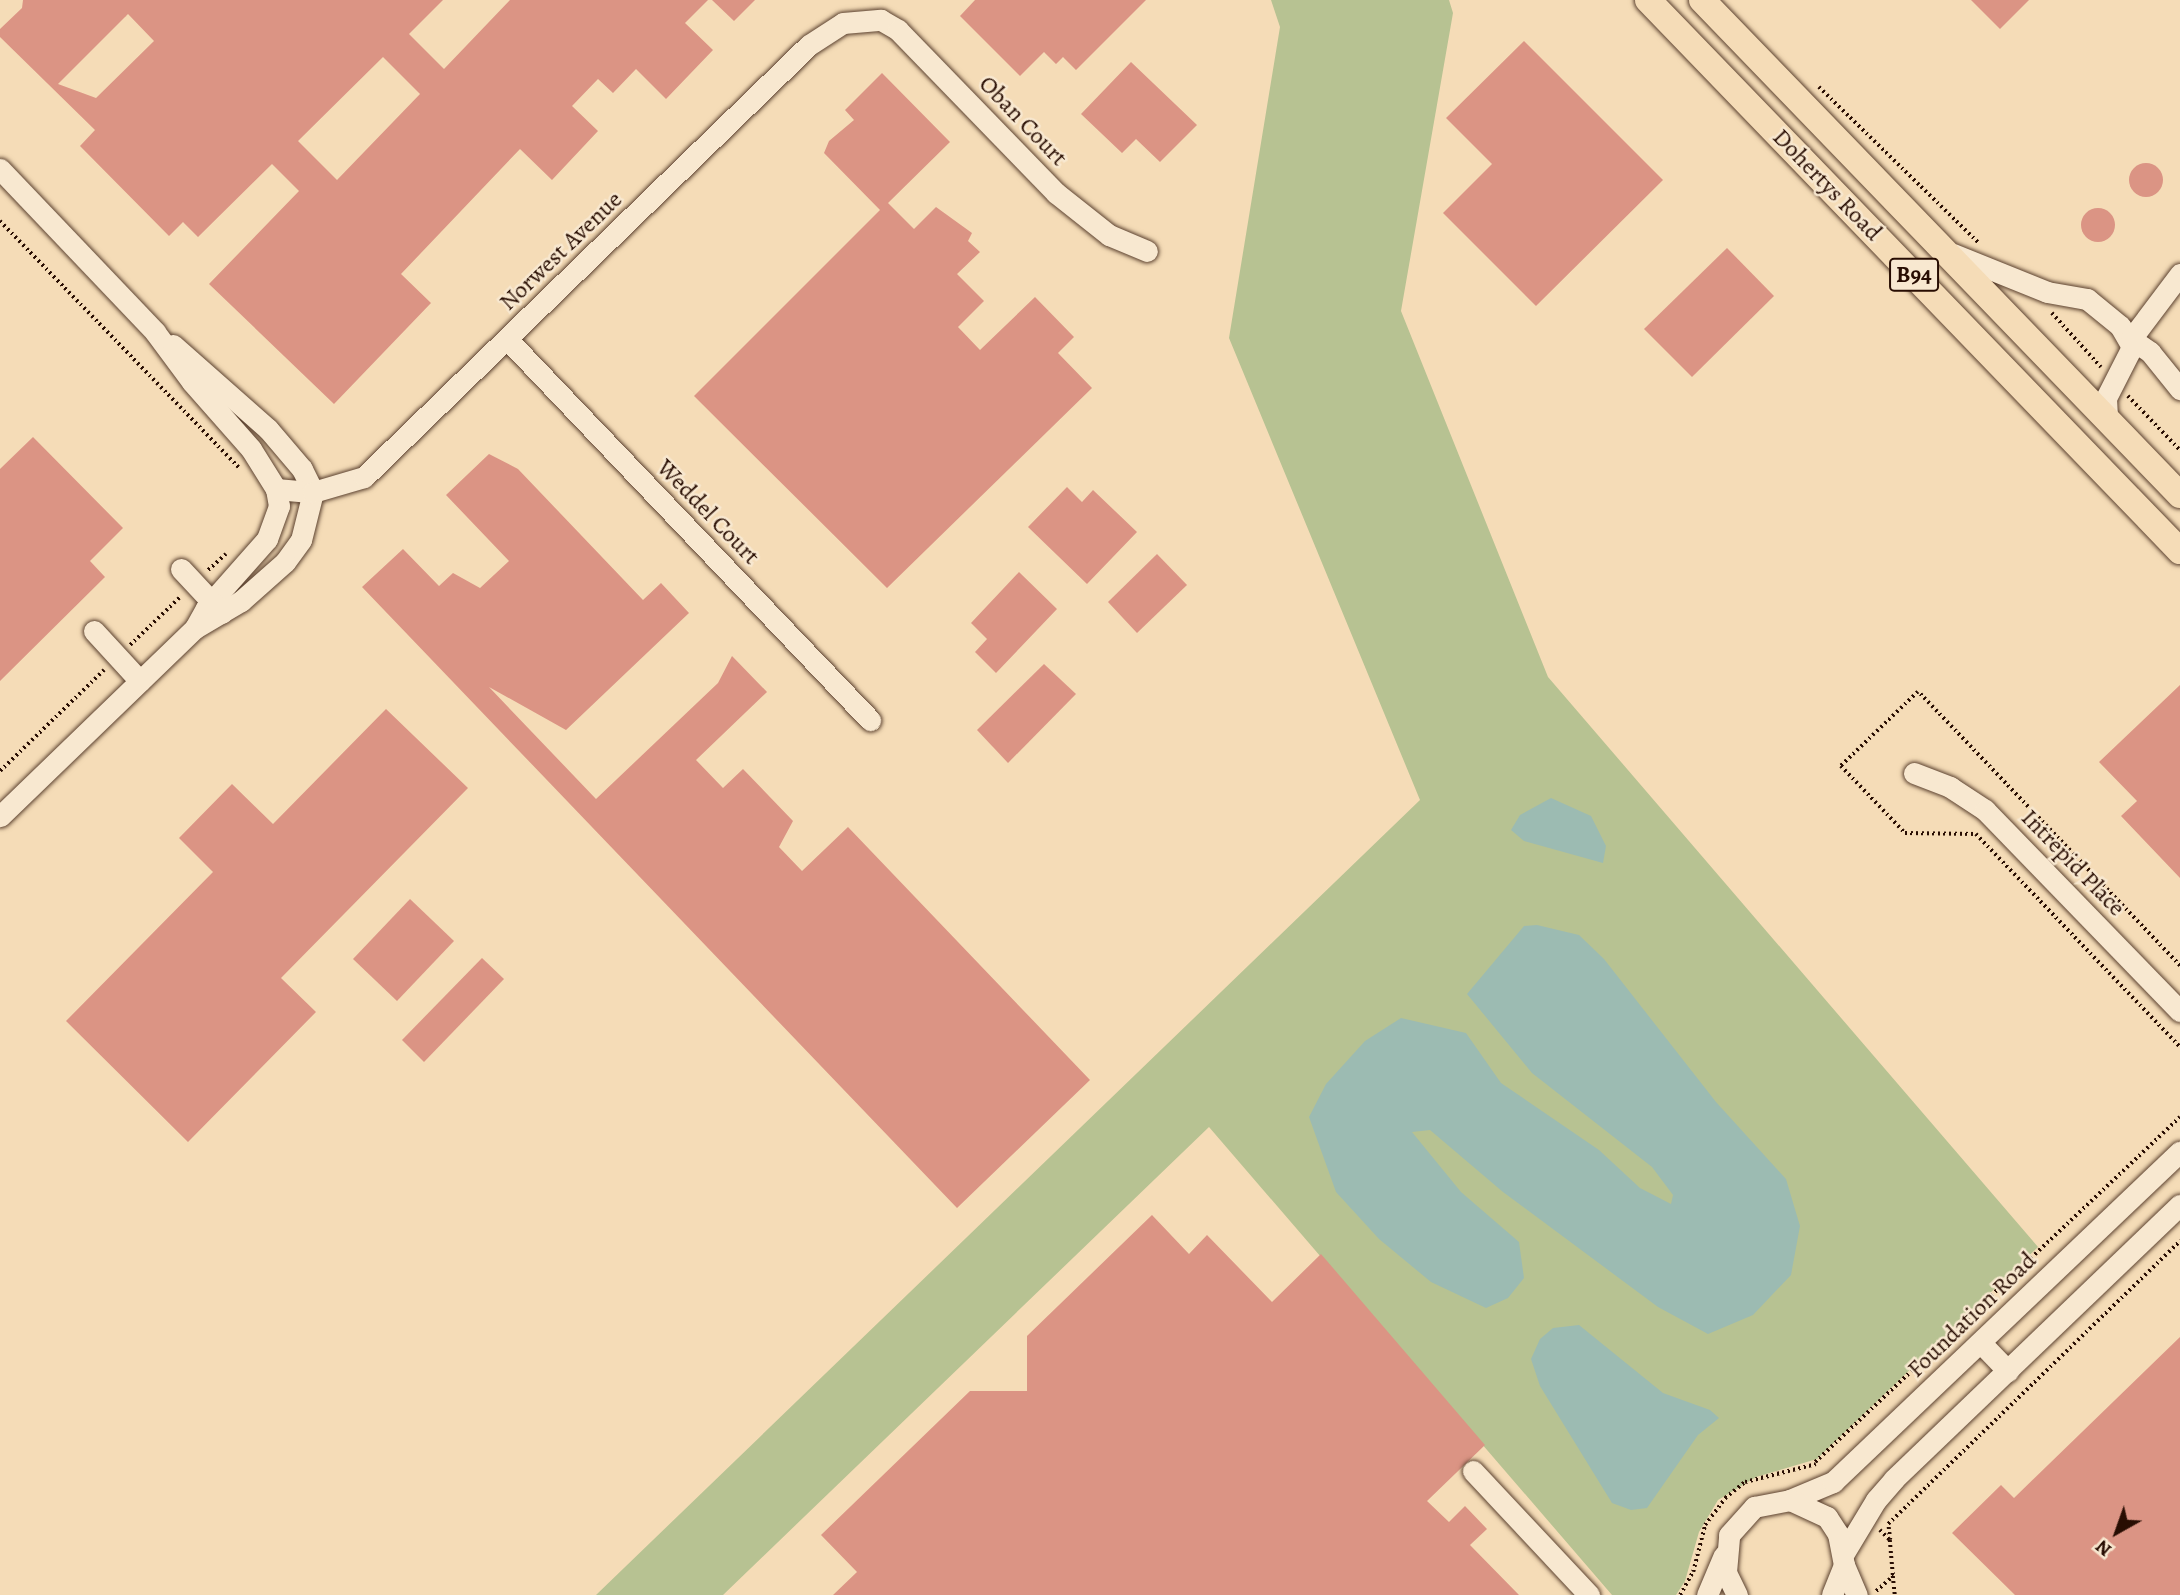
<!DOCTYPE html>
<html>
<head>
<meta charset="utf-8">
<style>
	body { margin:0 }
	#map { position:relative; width:2180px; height:1595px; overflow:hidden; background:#f5dcb7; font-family:Alegreya,serif }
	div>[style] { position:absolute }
	.green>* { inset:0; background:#b7c292 }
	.water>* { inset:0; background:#9cbbb2 }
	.building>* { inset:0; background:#db9484 }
	.round { border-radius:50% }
	.path>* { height:3.5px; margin-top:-1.75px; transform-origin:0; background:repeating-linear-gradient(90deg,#280d02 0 2px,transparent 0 5.5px) }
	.roads { filter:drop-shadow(0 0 2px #5b412f) drop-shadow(0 0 2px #5b412f) }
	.minor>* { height:21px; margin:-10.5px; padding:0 10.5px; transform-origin:10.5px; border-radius:10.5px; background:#f8e8d0 }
	.major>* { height:26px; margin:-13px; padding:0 13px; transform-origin:13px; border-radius:13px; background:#f5dcb7 }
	span { translate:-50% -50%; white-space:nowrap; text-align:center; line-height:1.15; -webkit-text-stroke:5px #f8e8d0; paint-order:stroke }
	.shield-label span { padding:2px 5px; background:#f8e8d0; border:2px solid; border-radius:5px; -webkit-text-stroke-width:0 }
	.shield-label { font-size:23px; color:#280d02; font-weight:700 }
	.street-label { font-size:24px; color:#280d02 }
	.north { position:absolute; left:2082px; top:1497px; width:70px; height:70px; -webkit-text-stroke:5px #f8e8d0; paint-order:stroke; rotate:220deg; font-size:19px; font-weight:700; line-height:28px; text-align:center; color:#280d02 }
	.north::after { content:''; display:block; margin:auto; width:24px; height:32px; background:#280d02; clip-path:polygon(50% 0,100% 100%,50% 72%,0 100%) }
</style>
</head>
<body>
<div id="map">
	<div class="green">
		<div style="clip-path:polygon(1271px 0,1449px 0,1453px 13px,1401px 311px,1548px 677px,2038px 1247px,1817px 1459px,1756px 1477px,1718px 1500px,1699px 1532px,1685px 1581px,1676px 1595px,1612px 1595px,1209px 1127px,723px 1595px,596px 1595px,1420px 800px,1229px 338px,1280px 27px)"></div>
	</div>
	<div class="water">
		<div style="clip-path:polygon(1551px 798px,1591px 816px,1606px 846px,1603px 863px,1524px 841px,1511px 830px,1520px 815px)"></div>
		<div style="clip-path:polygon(1537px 925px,1579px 935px,1604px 959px,1716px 1102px,1786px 1179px,1800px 1226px,1791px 1275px,1753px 1315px,1708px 1334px,1658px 1307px,1503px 1192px,1430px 1130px,1412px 1132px,1461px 1192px,1519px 1242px,1524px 1278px,1508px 1298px,1486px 1308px,1431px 1282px,1379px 1239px,1336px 1192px,1309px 1117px,1326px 1084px,1365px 1041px,1401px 1018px,1466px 1033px,1501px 1083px,1599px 1150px,1640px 1188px,1671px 1204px,1673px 1195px,1652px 1167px,1532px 1073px,1467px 994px,1524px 926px)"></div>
		<div style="clip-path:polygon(1579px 1325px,1663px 1393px,1710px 1410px,1719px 1418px,1698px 1435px,1647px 1508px,1631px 1510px,1612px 1503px,1540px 1386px,1531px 1359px,1540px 1339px,1553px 1328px)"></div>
	</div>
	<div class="building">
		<div style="clip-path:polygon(evenodd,23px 0,443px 0,409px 34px,444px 69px,510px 0,708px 0,685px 23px,713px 50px,666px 99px,636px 69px,613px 93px,598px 79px,572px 106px,598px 131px,552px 180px,520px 149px,401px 274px,431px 303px,334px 404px,209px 284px,299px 191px,272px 164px,198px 237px,183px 222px,169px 236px,80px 146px,95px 130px,0 37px,0 29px,22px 8px,23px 0,128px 14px,154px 41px,96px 98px,58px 84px,128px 14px,23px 0,383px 57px,420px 94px,337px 180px,298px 141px,383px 57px)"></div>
		<div style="clip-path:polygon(712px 0,755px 0,734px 21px)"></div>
		<div style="clip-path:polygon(975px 0,1146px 0,1076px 70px,1063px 57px,1056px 64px,1044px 52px,1020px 76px,960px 16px)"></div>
		<div style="clip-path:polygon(1971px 0,2029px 0,2000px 29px)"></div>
		<div style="clip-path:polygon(1524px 41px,1663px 180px,1536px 306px,1443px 213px,1492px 164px,1446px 118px)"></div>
		<div style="clip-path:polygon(1131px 62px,1197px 125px,1160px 162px,1136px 139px,1122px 153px,1081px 114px)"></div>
		<div style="clip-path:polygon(882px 73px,950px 142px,888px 203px,914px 229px,936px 207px,972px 233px,968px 241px,980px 252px,957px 274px,984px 301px,958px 327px,980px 350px,1035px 297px,1074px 337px,1058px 353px,1092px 388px,887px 588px,694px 396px,880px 210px,824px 153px,829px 141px,854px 120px,845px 110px)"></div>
		<div class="round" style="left:2129px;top:163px;width:34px;height:34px"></div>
		<div class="round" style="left:2081px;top:208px;width:34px;height:34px"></div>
		<div style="clip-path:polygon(1727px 248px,1774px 296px,1692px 377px,1644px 329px)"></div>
		<div style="clip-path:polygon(33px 437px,123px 528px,90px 561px,105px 577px,0 681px,0 469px)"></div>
		<div style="clip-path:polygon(489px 454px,518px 469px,643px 600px,661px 583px,689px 613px,566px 730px,489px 687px,596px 799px,718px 683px,732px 656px,767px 692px,696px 760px,723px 788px,743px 769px,793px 821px,779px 847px,802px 871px,848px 827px,1090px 1080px,957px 1208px,362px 587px,403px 549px,439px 586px,453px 573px,480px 588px,509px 561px,446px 495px)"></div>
		<div style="clip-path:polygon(1067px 487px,1082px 502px,1093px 490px,1137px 532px,1087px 584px,1028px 527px)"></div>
		<div style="clip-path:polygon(1157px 554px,1187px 585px,1137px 633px,1108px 602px)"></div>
		<div style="clip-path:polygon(1019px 572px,1057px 609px,996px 673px,975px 652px,987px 639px,971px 623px)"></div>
		<div style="clip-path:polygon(1044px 664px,1076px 694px,1008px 763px,977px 730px)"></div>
		<div style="clip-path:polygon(2180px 685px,2180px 878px,2121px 816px,2137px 801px,2099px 762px)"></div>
		<div style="clip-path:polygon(386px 709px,468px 788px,281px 978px,316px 1012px,188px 1142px,66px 1021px,213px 872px,179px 838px,232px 784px,273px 824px)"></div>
		<div style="clip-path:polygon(410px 899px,454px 941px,397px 1001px,353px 959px)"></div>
		<div style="clip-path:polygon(482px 958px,504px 979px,424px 1062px,402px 1040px)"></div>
		<div style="clip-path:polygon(1152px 1215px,1189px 1254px,1207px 1235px,1272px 1302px,1321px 1254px,1485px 1445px,1427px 1501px,1449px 1522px,1465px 1506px,1487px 1529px,1470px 1545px,1519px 1595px,833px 1595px,857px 1572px,821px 1535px,970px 1391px,1027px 1391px,1027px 1336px)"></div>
		<div style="clip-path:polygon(2180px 1337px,2180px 1595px,2015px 1595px,1952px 1533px,2001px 1485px,2014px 1498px)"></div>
	</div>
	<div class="path">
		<div style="left:1819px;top:87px;width:223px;rotate:44.3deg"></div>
		<div style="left:0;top:221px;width:344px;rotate:45.9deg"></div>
		<div style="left:2052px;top:313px;width:73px;rotate:47.8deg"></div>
		<div style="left:2128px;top:396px;width:75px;rotate:46.1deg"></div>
		<div style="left:208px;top:570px;width:24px;rotate:-42deg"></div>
		<div style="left:130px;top:645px;width:69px;rotate:-43.8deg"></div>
		<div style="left:0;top:771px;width:145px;rotate:-44.2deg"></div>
		<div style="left:2180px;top:966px;width:379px;rotate:-133.7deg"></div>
		<div style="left:1918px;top:692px;width:107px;rotate:136.1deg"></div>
		<div style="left:1841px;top:766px;width:93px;rotate:46.3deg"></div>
		<div style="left:1905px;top:833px;width:71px;rotate:0.8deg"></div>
		<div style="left:1976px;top:834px;width:295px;rotate:46.2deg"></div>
		<div style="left:1815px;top:1462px;width:502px;rotate:-43.39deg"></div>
		<div style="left:1880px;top:1530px;width:14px;rotate:45deg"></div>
		<div style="left:1890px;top:1540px;width:36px;rotate:85deg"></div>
		<div style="left:1890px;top:1540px;width:16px;rotate:-97deg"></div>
		<div style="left:1888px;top:1524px;width:407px;rotate:-44.1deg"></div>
		<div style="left:1876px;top:1591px;width:23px;rotate:-41deg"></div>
		<div style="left:1893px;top:1576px;width:19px;rotate:84deg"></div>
		<div style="left:1680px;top:1595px;width:26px;rotate:-61deg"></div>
		<div style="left:1693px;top:1572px;width:49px;rotate:-75.7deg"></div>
		<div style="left:1705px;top:1525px;width:34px;rotate:-53deg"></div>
		<div style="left:1725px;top:1498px;width:26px;rotate:-39deg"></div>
		<div style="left:1745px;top:1482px;width:73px;rotate:-14.2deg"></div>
	</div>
	<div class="roads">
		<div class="minor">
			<div style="left:0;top:169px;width:225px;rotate:46.4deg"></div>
			<div style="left:155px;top:332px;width:62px;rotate:53.5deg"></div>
			<div style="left:192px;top:382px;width:89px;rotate:48.6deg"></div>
			<div style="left:251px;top:449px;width:47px;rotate:58deg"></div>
			<div style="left:276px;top:489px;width:17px;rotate:80deg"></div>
			<div style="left:279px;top:506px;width:35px;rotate:110deg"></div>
			<div style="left:267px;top:539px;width:92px;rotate:131.5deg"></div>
			<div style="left:206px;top:608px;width:23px;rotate:119deg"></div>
			<div style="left:195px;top:628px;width:271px;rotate:136deg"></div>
			<div style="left:1953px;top:254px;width:101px;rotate:22deg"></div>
			<div style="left:2047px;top:292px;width:41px;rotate:9.9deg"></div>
			<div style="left:2087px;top:299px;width:43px;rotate:39.3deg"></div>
			<div style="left:2120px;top:326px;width:24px;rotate:60deg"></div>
			<div style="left:2132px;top:347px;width:57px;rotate:117deg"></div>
			<div style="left:2106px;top:398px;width:22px;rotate:87deg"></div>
			<div style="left:2180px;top:274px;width:81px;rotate:127deg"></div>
			<div style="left:2131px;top:339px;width:23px;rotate:34deg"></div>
			<div style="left:2150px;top:352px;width:48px;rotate:51deg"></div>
			<div style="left:508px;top:340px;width:525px;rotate:46.39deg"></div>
			<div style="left:173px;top:345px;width:127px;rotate:41.5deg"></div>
			<div style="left:268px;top:429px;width:52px;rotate:49.6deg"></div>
			<div style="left:302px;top:469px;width:25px;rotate:64deg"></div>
			<div style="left:313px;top:492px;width:49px;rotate:104deg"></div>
			<div style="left:301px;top:540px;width:27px;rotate:126deg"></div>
			<div style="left:285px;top:562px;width:59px;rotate:138.4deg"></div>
			<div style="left:241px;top:601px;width:53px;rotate:149.6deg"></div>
			<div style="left:276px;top:489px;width:37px;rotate:5deg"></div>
			<div style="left:313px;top:492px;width:53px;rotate:-16.4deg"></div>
			<div style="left:364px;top:477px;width:620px;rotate:-44.15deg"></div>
			<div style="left:809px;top:45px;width:40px;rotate:-32.9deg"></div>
			<div style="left:843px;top:23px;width:38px;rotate:-5deg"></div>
			<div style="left:881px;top:20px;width:20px;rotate:30deg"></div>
			<div style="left:898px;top:30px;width:227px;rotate:45.9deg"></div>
			<div style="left:1056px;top:193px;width:68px;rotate:38.4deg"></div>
			<div style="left:1109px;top:235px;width:41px;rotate:22.8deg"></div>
			<div style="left:181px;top:569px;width:60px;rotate:47deg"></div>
			<div style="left:94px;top:631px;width:68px;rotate:47.4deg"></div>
			<div style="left:1914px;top:773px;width:39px;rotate:21deg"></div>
			<div style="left:1950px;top:787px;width:42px;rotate:33.3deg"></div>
			<div style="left:1985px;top:810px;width:280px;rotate:45.9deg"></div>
			<div style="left:1981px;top:1343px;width:39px;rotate:46deg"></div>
			<div style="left:1473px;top:1471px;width:170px;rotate:46.9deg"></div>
			<div style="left:1790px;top:1500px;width:47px;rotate:-22.7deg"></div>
			<div style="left:1833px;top:1482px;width:479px;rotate:-43.6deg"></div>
			<div style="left:1844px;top:1553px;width:62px;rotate:-58.9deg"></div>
			<div style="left:1876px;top:1500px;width:28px;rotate:-49deg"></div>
			<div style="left:1894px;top:1479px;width:396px;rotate:-43.8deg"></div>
			<div style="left:1844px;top:1565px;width:33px;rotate:67deg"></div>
			<div style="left:1707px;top:1595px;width:43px;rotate:-67deg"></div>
			<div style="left:1737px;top:1595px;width:25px;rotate:-116deg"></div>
			<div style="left:1726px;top:1572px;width:37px;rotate:-85deg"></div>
			<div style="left:1729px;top:1535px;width:38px;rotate:-48deg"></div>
			<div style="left:1754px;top:1507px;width:37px;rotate:-11deg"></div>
			<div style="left:1790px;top:1500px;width:41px;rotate:24.7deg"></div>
			<div style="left:1827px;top:1517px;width:20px;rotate:57deg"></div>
			<div style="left:1838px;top:1534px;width:32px;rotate:79deg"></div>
			<div style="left:1844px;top:1565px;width:32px;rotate:112deg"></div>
		</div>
		<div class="major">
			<div style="left:1648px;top:0;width:766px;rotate:46.01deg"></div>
			<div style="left:1702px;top:0;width:688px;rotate:46deg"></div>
		</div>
	</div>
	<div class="shield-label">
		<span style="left:1914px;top:275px">B94</span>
	</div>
	<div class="street-label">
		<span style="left:1023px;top:121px;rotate:46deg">Oban Court</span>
		<span style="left:1827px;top:185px;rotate:46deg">Dohertys Road</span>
		<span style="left:561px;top:251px;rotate:-44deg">Norwest Avenue</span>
		<span style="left:708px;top:512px;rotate:46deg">Weddel Court</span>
		<span style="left:2073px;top:863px;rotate:46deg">Intrepid Place</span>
		<span style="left:1972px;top:1315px;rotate:-44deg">Foundation Road</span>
	</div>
	<div class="north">N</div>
</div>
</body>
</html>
